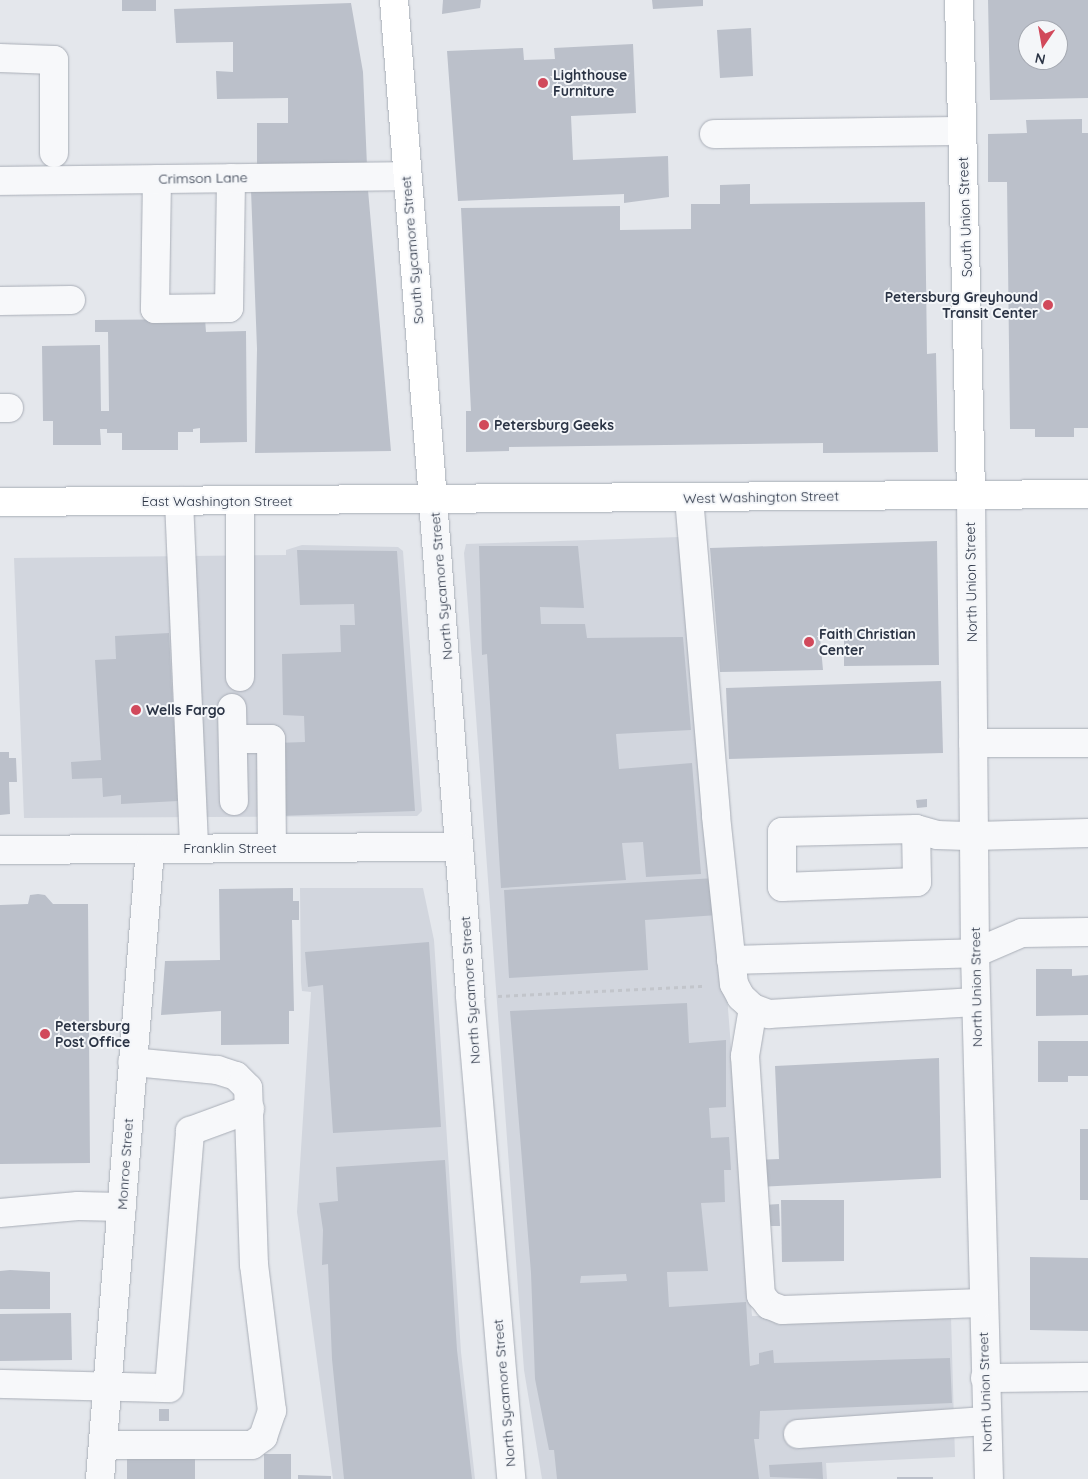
<!DOCTYPE html>
<html>
<head>
<meta charset="utf-8">
<style>
	body { margin:0 }
	#map { position:relative; width:1088px; height:1479px; overflow:hidden; background:#e4e7ec; font-family:Quicksand,sans-serif }
	div>[style] { position:absolute }
	.built>* { inset:0; background:#d2d6de }
	.building>* { inset:0; background:#bbc0ca }
	.path>* { height:3px; margin-top:-1.5px; transform-origin:0; background:repeating-linear-gradient(90deg,#c2c5cb 0 4px,transparent 0 8px) }
	.roads { filter:drop-shadow(0 0 1px #a9aeb7) drop-shadow(0 0 1px #a9aeb7) }
	.minor>* { height:28px; margin:-14px; padding:0 14px; transform-origin:14px; border-radius:14px; background:#f7f8fa }
	.major>* { height:28px; margin:-14px; padding:0 14px; transform-origin:14px; border-radius:14px; background:#fff }
	.dots>* { width:14px; height:14px; translate:-50% -50%; box-sizing:border-box; border:2px solid #f4f6f9; border-radius:50% }
	span { translate:-50% -50%; white-space:nowrap; text-align:center; line-height:1.15; -webkit-text-stroke:4px #f4f6f9; paint-order:stroke }
	.poi-label { font-size:14px; color:#2b3445; font-weight:700 }
	.left { translate:0 -50%; text-align:left }
	.right { translate:-100% -50%; text-align:right }
	.street-label { font-size:14px; color:#2b3445 }
	.north { position:absolute; left:1018px; top:20px; width:50px; height:50px; box-sizing:border-box; background:#f4f6f9; border:1px solid #a4a8b1; border-radius:50%; rotate:192deg; font-size:14px; font-weight:700; line-height:20px; text-align:center; color:#2b3445 }
	.north::after { content:''; display:block; margin:auto; width:18px; height:22px; background:#d1495b; clip-path:polygon(50% 0,100% 100%,50% 72%,0 100%) }
</style>
</head>
<body>
<div id="map">
	<div class="built">
		<div style="clip-path:polygon(680px 537px,721px 919px,752px 1316px,951px 1317px,955px 1457px,826px 1463px,827px 1479px,542px 1479px,524px 1370px,464px 553px,466px 544px)"></div>
		<div style="clip-path:polygon(302px 545px,398px 547px,403px 551px,422px 811px,417px 816px,24px 818px,14px 558px,286px 555px,286px 550px)"></div>
		<div style="clip-path:polygon(300px 888px,423px 888px,434px 940px,461px 1352px,475px 1479px,333px 1479px,297px 1212px,311px 992px,302px 991px,301px 982px)"></div>
	</div>
	<div class="building">
		<div style="clip-path:polygon(122px 0,156px 0,156px 11px,122px 11px)"></div>
		<div style="clip-path:polygon(443px 0,481px 0,480px 8px,442px 14px)"></div>
		<div style="clip-path:polygon(652px 0,703px 0,703px 6px,653px 9px)"></div>
		<div style="clip-path:polygon(evenodd,988px 0,1088px 0,1088px 98px,990px 100px,988px 0,1028px 30px,1058px 30px,1058px 60px,1028px 60px,1028px 30px)"></div>
		<div style="clip-path:polygon(351px 3px,363px 72px,367px 166px,257px 166px,257px 123px,288px 123px,288px 98px,217px 99px,216px 71px,233px 72px,233px 42px,176px 43px,174px 9px)"></div>
		<div style="clip-path:polygon(751px 28px,753px 76px,720px 78px,717px 30px)"></div>
		<div style="clip-path:polygon(633px 44px,636px 113px,571px 116px,573px 160px,668px 156px,669px 197px,624px 203px,624px 194px,458px 201px,447px 51px,523px 48px,524px 60px,555px 59px,554px 48px)"></div>
		<div style="clip-path:polygon(1082px 119px,1082px 133px,1088px 133px,1088px 428px,1074px 428px,1074px 437px,1035px 437px,1035px 429px,1010px 429px,1007px 182px,988px 182px,988px 134px,1027px 133px,1026px 120px)"></div>
		<div style="clip-path:polygon(750px 184px,750px 204px,925px 202px,927px 354px,936px 353px,938px 452px,823px 453px,823px 443px,509px 447px,509px 451px,466px 452px,466px 411px,471px 411px,461px 208px,620px 206px,620px 230px,691px 229px,691px 204px,720px 204px,720px 185px)"></div>
		<div style="clip-path:polygon(251px 190px,368px 190px,391px 451px,255px 453px,257px 349px)"></div>
		<div style="clip-path:polygon(205px 319px,206px 332px,246px 331px,247px 442px,200px 443px,200px 428px,193px 429px,193px 432px,178px 432px,178px 450px,122px 450px,122px 433px,107px 433px,107px 429px,100px 429px,101px 445px,53px 445px,53px 421px,43px 421px,42px 346px,100px 345px,101px 411px,109px 411px,108px 332px,95px 332px,95px 320px)"></div>
		<div style="clip-path:polygon(937px 541px,939px 665px,844px 666px,844px 636px,820px 637px,823px 670px,720px 672px,710px 548px)"></div>
		<div style="clip-path:polygon(479px 546px,578px 546px,584px 608px,540px 607px,541px 624px,585px 624px,587px 638px,683px 637px,691px 730px,616px 734px,619px 769px,692px 763px,701px 874px,646px 877px,643px 842px,622px 843px,626px 880px,501px 888px,487px 654px,482px 655px)"></div>
		<div style="clip-path:polygon(297px 550px,397px 551px,415px 811px,278px 816px,275px 743px,305px 742px,304px 716px,283px 715px,282px 654px,341px 652px,340px 625px,355px 625px,354px 604px,300px 605px)"></div>
		<div style="clip-path:polygon(169px 633px,178px 801px,121px 804px,121px 795px,103px 797px,102px 778px,72px 779px,71px 762px,101px 760px,95px 660px,116px 659px,115px 636px)"></div>
		<div style="clip-path:polygon(941px 681px,943px 753px,729px 759px,726px 688px)"></div>
		<div style="clip-path:polygon(0 752px,9px 752px,9px 758px,16px 758px,17px 782px,9px 782px,10px 814px,0 815px)"></div>
		<div style="clip-path:polygon(927px 799px,927px 807px,917px 808px,916px 800px)"></div>
		<div style="clip-path:polygon(716px 878px,718px 915px,645px 920px,648px 970px,509px 978px,504px 890px)"></div>
		<div style="clip-path:polygon(293px 888px,293px 901px,299px 901px,299px 920px,292px 920px,294px 1011px,289px 1011px,289px 1044px,221px 1045px,221px 1011px,161px 1015px,165px 961px,220px 960px,219px 889px)"></div>
		<div style="clip-path:polygon(38px 894px,45px 895px,53px 904px,88px 904px,90px 1163px,0 1164px,0 905px,28px 904px,30px 895px)"></div>
		<div style="clip-path:polygon(429px 942px,441px 1127px,333px 1133px,323px 985px,308px 987px,305px 952px)"></div>
		<div style="clip-path:polygon(1036px 969px,1072px 969px,1072px 976px,1088px 975px,1088px 1015px,1036px 1016px)"></div>
		<div style="clip-path:polygon(evenodd,687px 1003px,689px 1043px,726px 1040px,726px 1107px,709px 1108px,711px 1138px,729px 1137px,731px 1170px,724px 1170px,725px 1202px,701px 1203px,708px 1271px,667px 1272px,669px 1307px,746px 1302px,750px 1366px,759px 1364px,759px 1353px,773px 1350px,774px 1363px,950px 1358px,952px 1403px,760px 1411px,759px 1439px,754px 1439px,759px 1479px,557px 1479px,554px 1450px,549px 1450px,535px 1379px,531px 1273px,510px 1011px,687px 1003px,626px 1274px,627px 1281px,580px 1283px,581px 1276px,626px 1274px)"></div>
		<div style="clip-path:polygon(1038px 1041px,1088px 1041px,1088px 1076px,1068px 1076px,1068px 1082px,1038px 1082px)"></div>
		<div style="clip-path:polygon(939px 1058px,941px 1178px,758px 1187px,757px 1160px,779px 1159px,775px 1066px)"></div>
		<div style="clip-path:polygon(1080px 1129px,1088px 1129px,1088px 1200px,1080px 1200px)"></div>
		<div style="clip-path:polygon(445px 1160px,457px 1350px,472px 1479px,344px 1479px,332px 1359px,328px 1264px,322px 1265px,323px 1230px,319px 1203px,338px 1201px,336px 1167px)"></div>
		<div style="clip-path:polygon(781px 1200px,844px 1200px,844px 1261px,782px 1262px)"></div>
		<div style="clip-path:polygon(779px 1204px,780px 1226px,765px 1226px,764px 1205px)"></div>
		<div style="clip-path:polygon(1030px 1257px,1088px 1258px,1088px 1331px,1030px 1330px)"></div>
		<div style="clip-path:polygon(10px 1270px,50px 1272px,50px 1309px,0 1309px,0 1271px)"></div>
		<div style="clip-path:polygon(71px 1313px,72px 1360px,0 1361px,0 1314px)"></div>
		<div style="clip-path:polygon(159px 1409px,169px 1409px,169px 1421px,159px 1421px)"></div>
		<div style="clip-path:polygon(264px 1454px,291px 1454px,291px 1479px,264px 1479px)"></div>
		<div style="clip-path:polygon(127px 1458px,195px 1459px,195px 1479px,127px 1479px)"></div>
		<div style="clip-path:polygon(822px 1462px,823px 1479px,770px 1477px,769px 1465px)"></div>
		<div style="clip-path:polygon(298px 1475px,331px 1476px,331px 1479px,298px 1479px)"></div>
		<div style="clip-path:polygon(897px 1477px,933px 1477px,933px 1479px,897px 1479px)"></div>
	</div>
	<div class="path">
		<div style="left:498px;top:996px;width:208px;rotate:-2.8deg"></div>
	</div>
	<div class="roads">
		<div class="minor">
			<div style="left:0;top:58px;width:54px;rotate:2.1deg"></div>
			<div style="left:54px;top:60px;width:93px;rotate:90deg"></div>
			<div style="left:714px;top:134px;width:248px;rotate:-0.7deg"></div>
			<div style="left:157px;top:179px;width:130px;rotate:90.9deg"></div>
			<div style="left:155px;top:309px;width:74px;rotate:-0.8deg"></div>
			<div style="left:229px;top:308px;width:130px;rotate:-89.1deg"></div>
			<div style="left:0;top:181px;width:405px;rotate:-0.7deg"></div>
			<div style="left:0;top:301px;width:71px;rotate:-0.8deg"></div>
			<div style="left:0;top:408px;width:9px"></div>
			<div style="left:971px;top:495px;width:458px;rotate:89.5deg"></div>
			<div style="left:975px;top:953px;width:526px;rotate:88.48deg"></div>
			<div style="left:689px;top:498px;width:319px;rotate:85.1deg"></div>
			<div style="left:716px;top:816px;width:169px;rotate:83.9deg"></div>
			<div style="left:734px;top:984px;width:15px;rotate:62deg"></div>
			<div style="left:741px;top:997px;width:16px;rotate:43deg"></div>
			<div style="left:753px;top:1008px;width:17px;rotate:21deg"></div>
			<div style="left:769px;top:1014px;width:207px;rotate:-3.3deg"></div>
			<div style="left:433px;top:500px;width:498px;rotate:85.7deg"></div>
			<div style="left:470px;top:997px;width:484px;rotate:85.1deg"></div>
			<div style="left:179px;top:501px;width:347px;rotate:87.5deg"></div>
			<div style="left:240px;top:677px;width:176px;rotate:-90deg"></div>
			<div style="left:232px;top:708px;width:93px;rotate:88.8deg"></div>
			<div style="left:233px;top:739px;width:38px"></div>
			<div style="left:271px;top:739px;width:109px;rotate:89.5deg"></div>
			<div style="left:973px;top:743px;width:115px"></div>
			<div style="left:916px;top:829px;width:53px;rotate:88.9deg"></div>
			<div style="left:917px;top:882px;width:135px;rotate:177.9deg"></div>
			<div style="left:782px;top:887px;width:55px;rotate:-90deg"></div>
			<div style="left:782px;top:832px;width:134px;rotate:-1.3deg"></div>
			<div style="left:916px;top:829px;width:22px;rotate:16deg"></div>
			<div style="left:937px;top:835px;width:37px;rotate:2deg"></div>
			<div style="left:974px;top:836px;width:114px;rotate:-1.5deg"></div>
			<div style="left:0;top:850px;width:459px;rotate:-0.4deg"></div>
			<div style="left:731px;top:960px;width:244px;rotate:-1.6deg"></div>
			<div style="left:975px;top:953px;width:51px;rotate:-23.1deg"></div>
			<div style="left:1022px;top:933px;width:66px;rotate:-0.9deg"></div>
			<div style="left:753px;top:1008px;width:49px;rotate:99.5deg"></div>
			<div style="left:745px;top:1056px;width:240px;rotate:86.2deg"></div>
			<div style="left:761px;top:1295px;width:13px;rotate:51deg"></div>
			<div style="left:769px;top:1305px;width:14px;rotate:21deg"></div>
			<div style="left:782px;top:1310px;width:200px;rotate:-2deg"></div>
			<div style="left:0;top:1213px;width:78px;rotate:-5.1deg"></div>
			<div style="left:78px;top:1206px;width:44px;rotate:1.3deg"></div>
			<div style="left:985px;top:1378px;width:103px;rotate:-0.6deg"></div>
			<div style="left:0;top:1384px;width:169px;rotate:1.4deg"></div>
			<div style="left:169px;top:1388px;width:258px;rotate:-85.3deg"></div>
			<div style="left:190px;top:1131px;width:64px;rotate:-20.1deg"></div>
			<div style="left:798px;top:1434px;width:188px;rotate:-4deg"></div>
			<div style="left:103px;top:1445px;width:149px"></div>
			<div style="left:252px;top:1445px;width:14px;rotate:-36deg"></div>
			<div style="left:263px;top:1437px;width:28px;rotate:-71deg"></div>
			<div style="left:272px;top:1411px;width:147px;rotate:-97deg"></div>
			<div style="left:254px;top:1265px;width:177px;rotate:-91.9deg"></div>
			<div style="left:248px;top:1088px;width:17px;rotate:-135deg"></div>
			<div style="left:236px;top:1076px;width:20px;rotate:-162deg"></div>
			<div style="left:217px;top:1070px;width:85px;rotate:-174.6deg"></div>
			<div style="left:100px;top:1479px;width:632px;rotate:-85.46deg"></div>
		</div>
		<div class="major">
			<div style="left:394px;top:0;width:502px;rotate:85.54deg"></div>
			<div style="left:959px;top:0;width:495px;rotate:88.6deg"></div>
			<div style="left:0;top:502px;width:1088px;rotate:-0.42deg"></div>
		</div>
	</div>
	<div class="dots">
		<div style="left:543px;top:83px;background:#d1495b"></div>
		<div style="left:1048px;top:305px;background:#d1495b"></div>
		<div style="left:484px;top:425px;background:#d1495b"></div>
		<div style="left:809px;top:642px;background:#d1495b"></div>
		<div style="left:136px;top:710px;background:#d1495b"></div>
		<div style="left:45px;top:1034px;background:#d1495b"></div>
	</div>
	<div class="poi-label">
		<span class="left" style="left:553px;top:83px">Lighthouse<br>Furniture</span>
		<span class="right" style="left:1038px;top:305px">Petersburg Greyhound<br>Transit Center</span>
		<span class="left" style="left:494px;top:425px">Petersburg Geeks</span>
		<span class="left" style="left:819px;top:642px">Faith Christian<br>Center</span>
		<span class="left" style="left:146px;top:710px">Wells Fargo</span>
		<span class="left" style="left:55px;top:1034px">Petersburg<br>Post Office</span>
	</div>
	<div class="street-label">
		<span style="left:203px;top:178px;rotate:-1deg">Crimson Lane</span>
		<span style="left:965px;top:217px;rotate:-92deg">South Union Street</span>
		<span style="left:412px;top:250px;rotate:-95deg">South Sycamore Street</span>
		<span style="left:761px;top:497px;rotate:-1deg">West Washington Street</span>
		<span style="left:217px;top:501px">East Washington Street</span>
		<span style="left:971px;top:582px;rotate:-91deg">North Union Street</span>
		<span style="left:441px;top:586px;rotate:-95deg">North Sycamore Street</span>
		<span style="left:230px;top:848px">Franklin Street</span>
		<span style="left:976px;top:987px;rotate:-91deg">North Union Street</span>
		<span style="left:470px;top:990px;rotate:-94deg">North Sycamore Street</span>
		<span style="left:125px;top:1164px;rotate:-86deg">Monroe Street</span>
		<span style="left:985px;top:1392px;rotate:-92deg">North Union Street</span>
		<span style="left:504px;top:1393px;rotate:-95deg">North Sycamore Street</span>
	</div>
	<div class="north">N</div>
</div>
</body>
</html>
